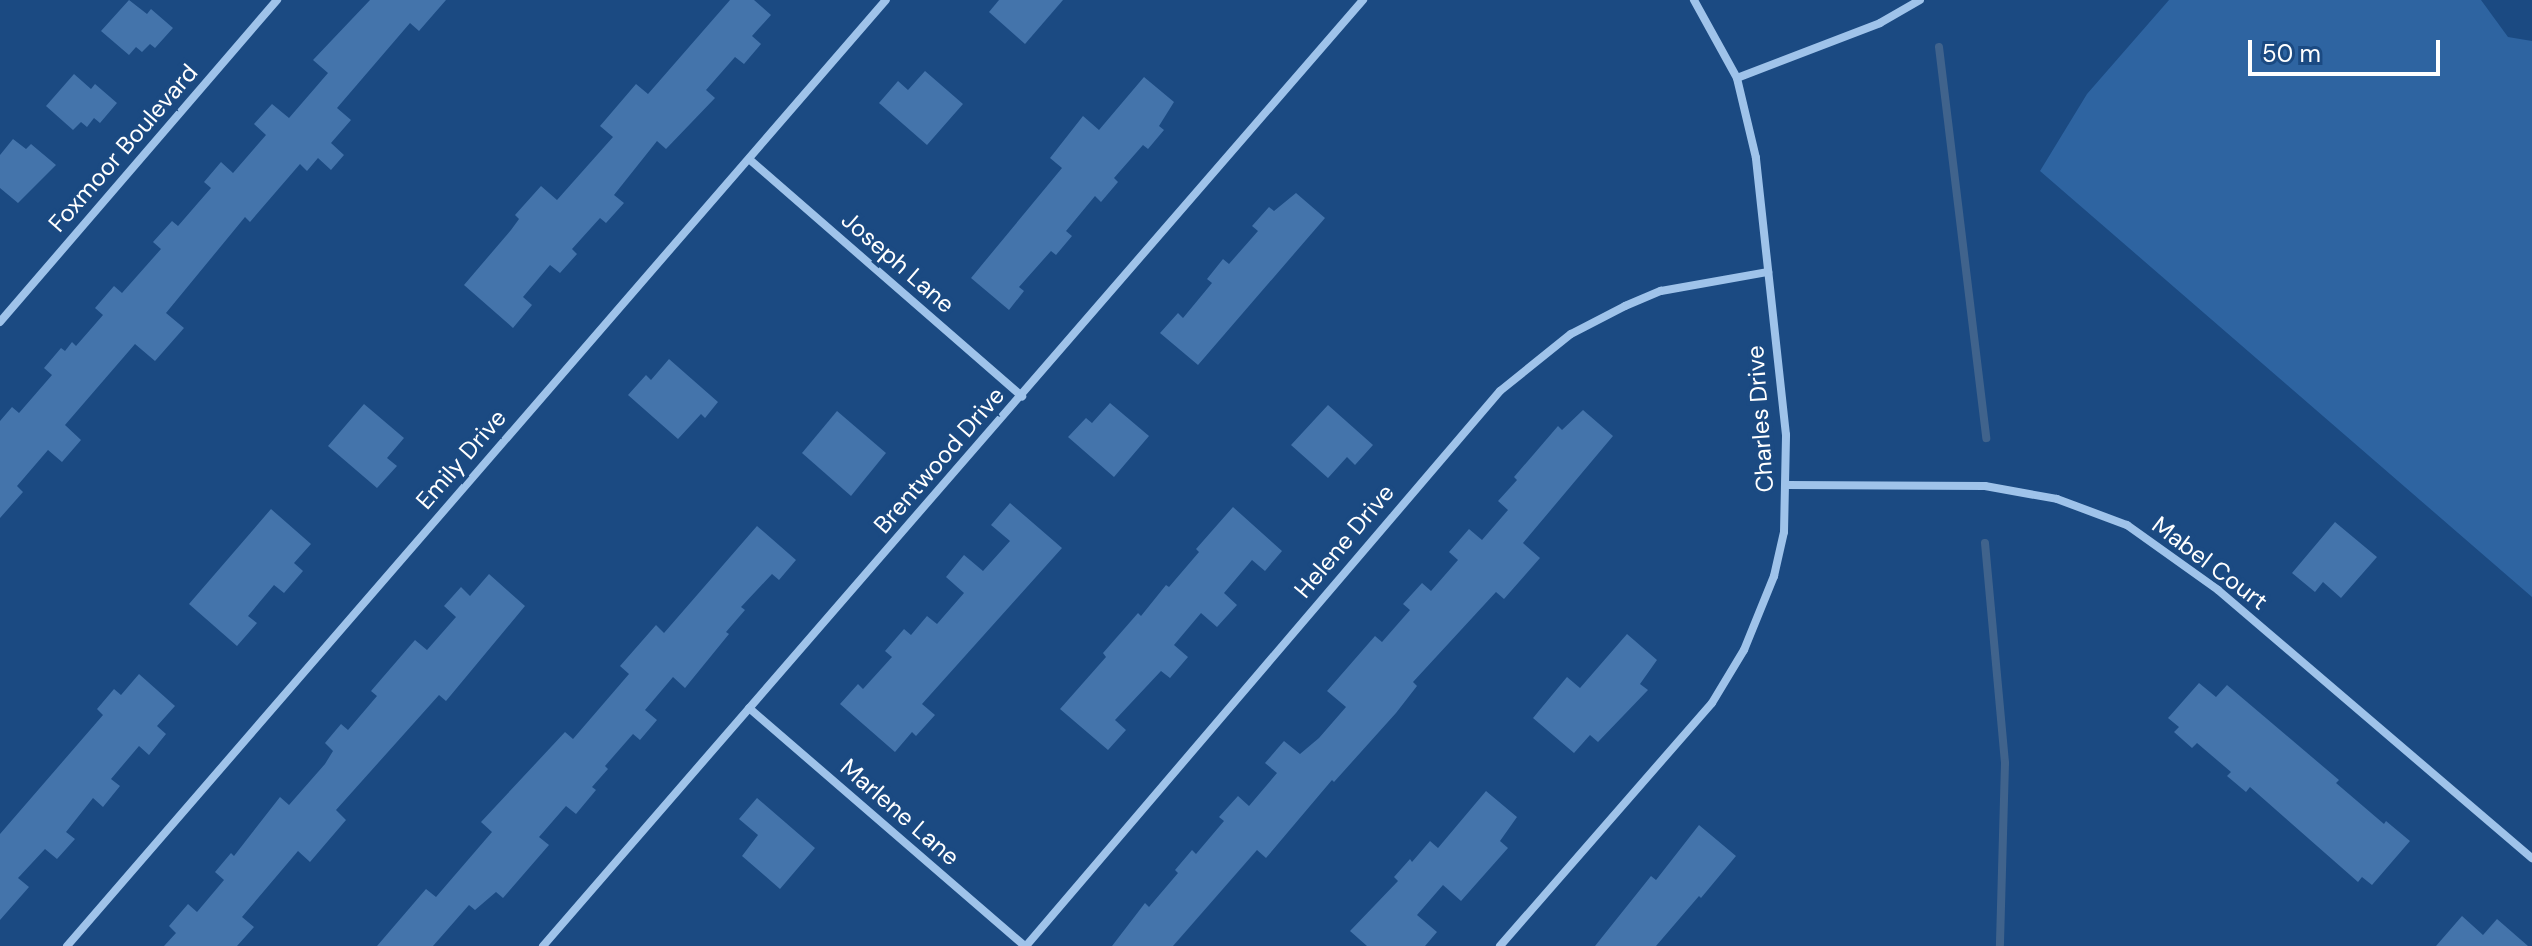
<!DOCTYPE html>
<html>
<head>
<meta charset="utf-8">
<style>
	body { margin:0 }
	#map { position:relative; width:2532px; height:946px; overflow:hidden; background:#1b4a82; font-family:"DM Sans",sans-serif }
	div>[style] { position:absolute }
	.green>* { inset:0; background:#2e64a1 }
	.stream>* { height:8px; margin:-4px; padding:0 4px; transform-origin:4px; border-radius:4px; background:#40638c }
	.building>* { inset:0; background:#4474ab }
	.minor>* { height:8px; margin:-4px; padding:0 4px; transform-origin:4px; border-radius:4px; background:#9fc3ea }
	span { translate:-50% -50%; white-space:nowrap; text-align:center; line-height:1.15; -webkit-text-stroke:8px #1b4a82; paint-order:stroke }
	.street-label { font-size:24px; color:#fff }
	.scale { position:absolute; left:2248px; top:40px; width:192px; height:36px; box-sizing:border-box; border:4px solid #fff; border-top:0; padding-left:10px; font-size:24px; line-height:28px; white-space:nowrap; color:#fff; -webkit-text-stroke:6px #1b4a82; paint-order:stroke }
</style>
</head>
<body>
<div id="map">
	<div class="green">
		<div style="clip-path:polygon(2169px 0,2481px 0,2508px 37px,2532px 41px,2532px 597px,2040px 171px,2087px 94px)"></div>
	</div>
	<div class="stream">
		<div style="left:1939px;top:47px;width:394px;rotate:83.1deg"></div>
		<div style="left:1985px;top:543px;width:221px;rotate:84.8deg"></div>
		<div style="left:2005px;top:763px;width:183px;rotate:91.6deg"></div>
	</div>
	<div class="building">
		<div style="clip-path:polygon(129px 0,147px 14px,151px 9px,173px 28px,155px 48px,150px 44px,142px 52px,136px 47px,129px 55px,101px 31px)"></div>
		<div style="clip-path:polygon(370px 0,446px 0,419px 31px,410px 23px,337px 108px,351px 120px,331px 143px,344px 155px,331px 170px,318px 158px,307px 171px,300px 164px,250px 222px,245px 217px,166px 313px,184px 328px,155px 361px,135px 344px,65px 425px,81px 440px,62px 462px,48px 450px,17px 486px,23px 492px,0 518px,0 421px,12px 407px,19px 413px,52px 375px,44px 368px,61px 348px,65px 351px,72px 342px,76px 346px,103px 315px,95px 308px,114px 286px,122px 293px,161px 249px,153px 242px,172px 221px,178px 226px,211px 188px,204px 182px,221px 162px,233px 173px,266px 135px,254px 124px,272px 104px,289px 118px,328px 73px,313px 60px)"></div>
		<div style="clip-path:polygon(730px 0,754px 0,771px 15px,752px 36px,761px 44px,744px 64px,735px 57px,706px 90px,715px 98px,666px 149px,657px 141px,614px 195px,624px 203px,606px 223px,600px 218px,572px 249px,577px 254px,560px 273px,550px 265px,523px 297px,532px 305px,513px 328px,464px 285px,511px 230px,519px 219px,515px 215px,541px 186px,557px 200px,613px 137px,600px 126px,636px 84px,648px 94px)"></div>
		<div style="clip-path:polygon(999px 0,1063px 0,1025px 44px,989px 12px)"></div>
		<div style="clip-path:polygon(925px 71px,963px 104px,927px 145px,879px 103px,898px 81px,908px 90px)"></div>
		<div style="clip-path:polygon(74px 74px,91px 89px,95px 84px,117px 103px,100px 123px,94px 118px,87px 127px,81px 122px,73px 130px,46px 106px)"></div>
		<div style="clip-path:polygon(1144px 77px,1174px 102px,1159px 126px,1164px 130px,1148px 149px,1143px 145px,1114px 178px,1118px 182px,1101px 202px,1095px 196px,1066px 231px,1072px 236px,1056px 255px,1051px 251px,1019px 287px,1024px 291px,1009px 310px,971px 278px,1062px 168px,1050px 158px,1083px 116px,1099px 130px)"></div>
		<div style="clip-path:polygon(13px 139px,26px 149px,31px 144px,56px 165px,18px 203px,0 188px,0 155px)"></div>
		<div style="clip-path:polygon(1296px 193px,1325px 218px,1198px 365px,1160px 333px,1178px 313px,1183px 318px,1212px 283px,1207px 279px,1223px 259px,1229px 264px,1258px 231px,1252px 226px,1269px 207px,1274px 211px)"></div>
		<div style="clip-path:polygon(669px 359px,718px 402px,705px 418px,701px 414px,678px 439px,628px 395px,646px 375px,651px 380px)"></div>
		<div style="clip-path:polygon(1110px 403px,1149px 436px,1114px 477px,1068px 437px,1086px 418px,1092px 423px)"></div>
		<div style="clip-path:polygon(364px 404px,404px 438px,387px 458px,397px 466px,377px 488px,328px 446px)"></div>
		<div style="clip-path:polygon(1328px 405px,1373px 445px,1355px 465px,1347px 457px,1328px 478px,1291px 445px)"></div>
		<div style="clip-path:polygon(1583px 410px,1613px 436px,1523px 543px,1540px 558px,1504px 599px,1496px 592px,1413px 682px,1417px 686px,1396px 713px,1334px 782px,1332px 780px,1266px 858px,1257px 850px,1173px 946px,1112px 946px,1145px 903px,1149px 907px,1178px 873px,1175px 870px,1192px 850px,1196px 854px,1224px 821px,1219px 817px,1238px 796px,1249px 806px,1277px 773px,1265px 763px,1284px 741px,1300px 754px,1319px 738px,1346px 707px,1327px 691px,1375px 636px,1382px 642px,1410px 610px,1403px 604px,1422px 583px,1431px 591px,1458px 560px,1449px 552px,1469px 529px,1482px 540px,1508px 510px,1498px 501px,1517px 480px,1514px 477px,1558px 426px,1562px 430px)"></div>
		<div style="clip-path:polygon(837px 411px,886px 453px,851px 496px,802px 453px)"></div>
		<div style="clip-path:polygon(1010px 503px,1062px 548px,922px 704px,935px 715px,916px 736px,912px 732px,895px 752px,840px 704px,858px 684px,863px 689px,892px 657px,885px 651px,904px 629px,911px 635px,927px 616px,937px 624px,964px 593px,946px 577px,964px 555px,983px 571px,1010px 541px,991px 525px)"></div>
		<div style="clip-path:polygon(1233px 507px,1282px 551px,1265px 571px,1252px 560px,1224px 593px,1237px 605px,1217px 627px,1201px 613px,1174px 645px,1188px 657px,1170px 678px,1161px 671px,1115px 720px,1126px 730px,1108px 750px,1060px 709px,1106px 657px,1103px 653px,1138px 613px,1141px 616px,1166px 585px,1169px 587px,1199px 552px,1196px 549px)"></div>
		<div style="clip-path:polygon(271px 509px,311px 544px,294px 563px,303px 571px,284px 593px,274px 585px,248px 616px,257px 623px,237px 646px,189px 604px)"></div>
		<div style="clip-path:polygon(2335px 522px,2377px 557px,2341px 598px,2323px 582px,2315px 592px,2292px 573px)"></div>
		<div style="clip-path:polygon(757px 526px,796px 560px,779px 580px,772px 574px,741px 607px,745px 610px,726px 632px,729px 634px,685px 688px,673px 677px,645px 710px,657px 720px,640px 740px,633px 734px,605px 766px,608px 769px,592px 787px,596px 790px,576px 814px,566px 806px,539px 837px,549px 845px,503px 898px,496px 892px,475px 910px,469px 905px,433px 946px,377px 946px,426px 889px,436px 897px,492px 832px,481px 822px,565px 732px,573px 739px,629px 674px,620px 666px,656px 625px,664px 633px)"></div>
		<div style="clip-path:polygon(489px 574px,525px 606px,446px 701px,439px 695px,336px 810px,346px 820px,310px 862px,298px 851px,242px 917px,254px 927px,237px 946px,164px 946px,176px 933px,169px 926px,188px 904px,197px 912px,224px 880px,215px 872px,231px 853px,234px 856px,280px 797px,289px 805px,325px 764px,333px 751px,325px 743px,341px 724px,348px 730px,377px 696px,371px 691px,415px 640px,427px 650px,456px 617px,444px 606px,461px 587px,470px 596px)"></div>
		<div style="clip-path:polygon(1627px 634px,1657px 660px,1640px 684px,1648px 690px,1598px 742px,1590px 735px,1574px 753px,1533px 718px,1567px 677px,1580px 688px)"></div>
		<div style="clip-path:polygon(139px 674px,175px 706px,157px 726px,166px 734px,149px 755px,139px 746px,111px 779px,120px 786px,103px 807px,93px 798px,66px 832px,75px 839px,57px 859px,45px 849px,18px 878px,29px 887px,0 920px,0 834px,103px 715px,97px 709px,114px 689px,121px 695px)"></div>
		<div style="clip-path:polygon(2199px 683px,2216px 697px,2227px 685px,2339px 780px,2336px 783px,2384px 824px,2386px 821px,2410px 841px,2372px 885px,2362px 877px,2358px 882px,2250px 787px,2246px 792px,2227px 776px,2231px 772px,2197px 743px,2192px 748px,2174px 732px,2179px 727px,2168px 718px)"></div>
		<div style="clip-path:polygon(1486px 791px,1517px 817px,1500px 841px,1508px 848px,1461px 901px,1443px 885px,1417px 915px,1437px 932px,1425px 946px,1367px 946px,1350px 931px,1398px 881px,1394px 877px,1410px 859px,1412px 862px,1430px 841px,1438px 848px)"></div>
		<div style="clip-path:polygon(757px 798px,815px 848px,780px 889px,742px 856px,758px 835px,739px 819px)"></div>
		<div style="clip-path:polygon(1699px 825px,1736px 856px,1701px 898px,1699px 896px,1656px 946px,1595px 946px,1651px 876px,1656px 880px)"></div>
		<div style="clip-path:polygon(2462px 916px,2483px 935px,2497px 919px,2528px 946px,2436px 946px)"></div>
	</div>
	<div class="minor">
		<div style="left:1737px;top:78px;width:153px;rotate:-21deg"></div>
		<div style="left:1880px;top:23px;width:46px;rotate:-29.9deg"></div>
		<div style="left:749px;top:159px;width:362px;rotate:41deg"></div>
		<div style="left:0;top:322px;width:425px;rotate:-49.3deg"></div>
		<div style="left:1787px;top:485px;width:198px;rotate:0.3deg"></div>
		<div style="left:1985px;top:486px;width:73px;rotate:10.2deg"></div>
		<div style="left:2057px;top:499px;width:75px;rotate:20.4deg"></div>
		<div style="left:2127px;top:525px;width:112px;rotate:35.5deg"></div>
		<div style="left:2218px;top:590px;width:413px;rotate:40.5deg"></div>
		<div style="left:749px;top:708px;width:364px;rotate:40.8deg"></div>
		<div style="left:67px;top:946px;width:1251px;rotate:-49.12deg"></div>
		<div style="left:543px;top:946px;width:1252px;rotate:-49.08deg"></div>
		<div style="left:1026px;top:946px;width:730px;rotate:-49.5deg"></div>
		<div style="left:1500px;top:391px;width:91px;rotate:-38.8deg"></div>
		<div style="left:1571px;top:334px;width:61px;rotate:-27.4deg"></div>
		<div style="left:1625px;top:306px;width:39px;rotate:-23deg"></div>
		<div style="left:1661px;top:291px;width:109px;rotate:-10.1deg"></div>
		<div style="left:1500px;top:946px;width:322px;rotate:-48.9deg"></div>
		<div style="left:1712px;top:703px;width:62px;rotate:-58.9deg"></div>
		<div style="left:1744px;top:650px;width:80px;rotate:-67.9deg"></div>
		<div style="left:1774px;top:576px;width:45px;rotate:-77.2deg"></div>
		<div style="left:1784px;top:532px;width:97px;rotate:-88.8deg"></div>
		<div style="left:1786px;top:435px;width:279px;rotate:-96.2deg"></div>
		<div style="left:1756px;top:158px;width:82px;rotate:-103.4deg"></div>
		<div style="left:1737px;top:78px;width:89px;rotate:-118.9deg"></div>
	</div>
	<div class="street-label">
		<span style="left:123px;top:148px;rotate:-49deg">Foxmoor Boulevard</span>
		<span style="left:898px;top:262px;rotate:41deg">Joseph Lane</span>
		<span style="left:1760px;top:419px;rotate:-94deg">Charles Drive</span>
		<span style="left:461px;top:459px;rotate:-49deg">Emily Drive</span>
		<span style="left:939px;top:460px;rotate:-49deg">Brentwood Drive</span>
		<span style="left:1344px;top:541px;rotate:-50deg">Helene Drive</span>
		<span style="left:2210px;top:563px;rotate:37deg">Mabel Court</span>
		<span style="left:900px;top:812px;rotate:41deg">Marlene Lane</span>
	</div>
	<div class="scale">50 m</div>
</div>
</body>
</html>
